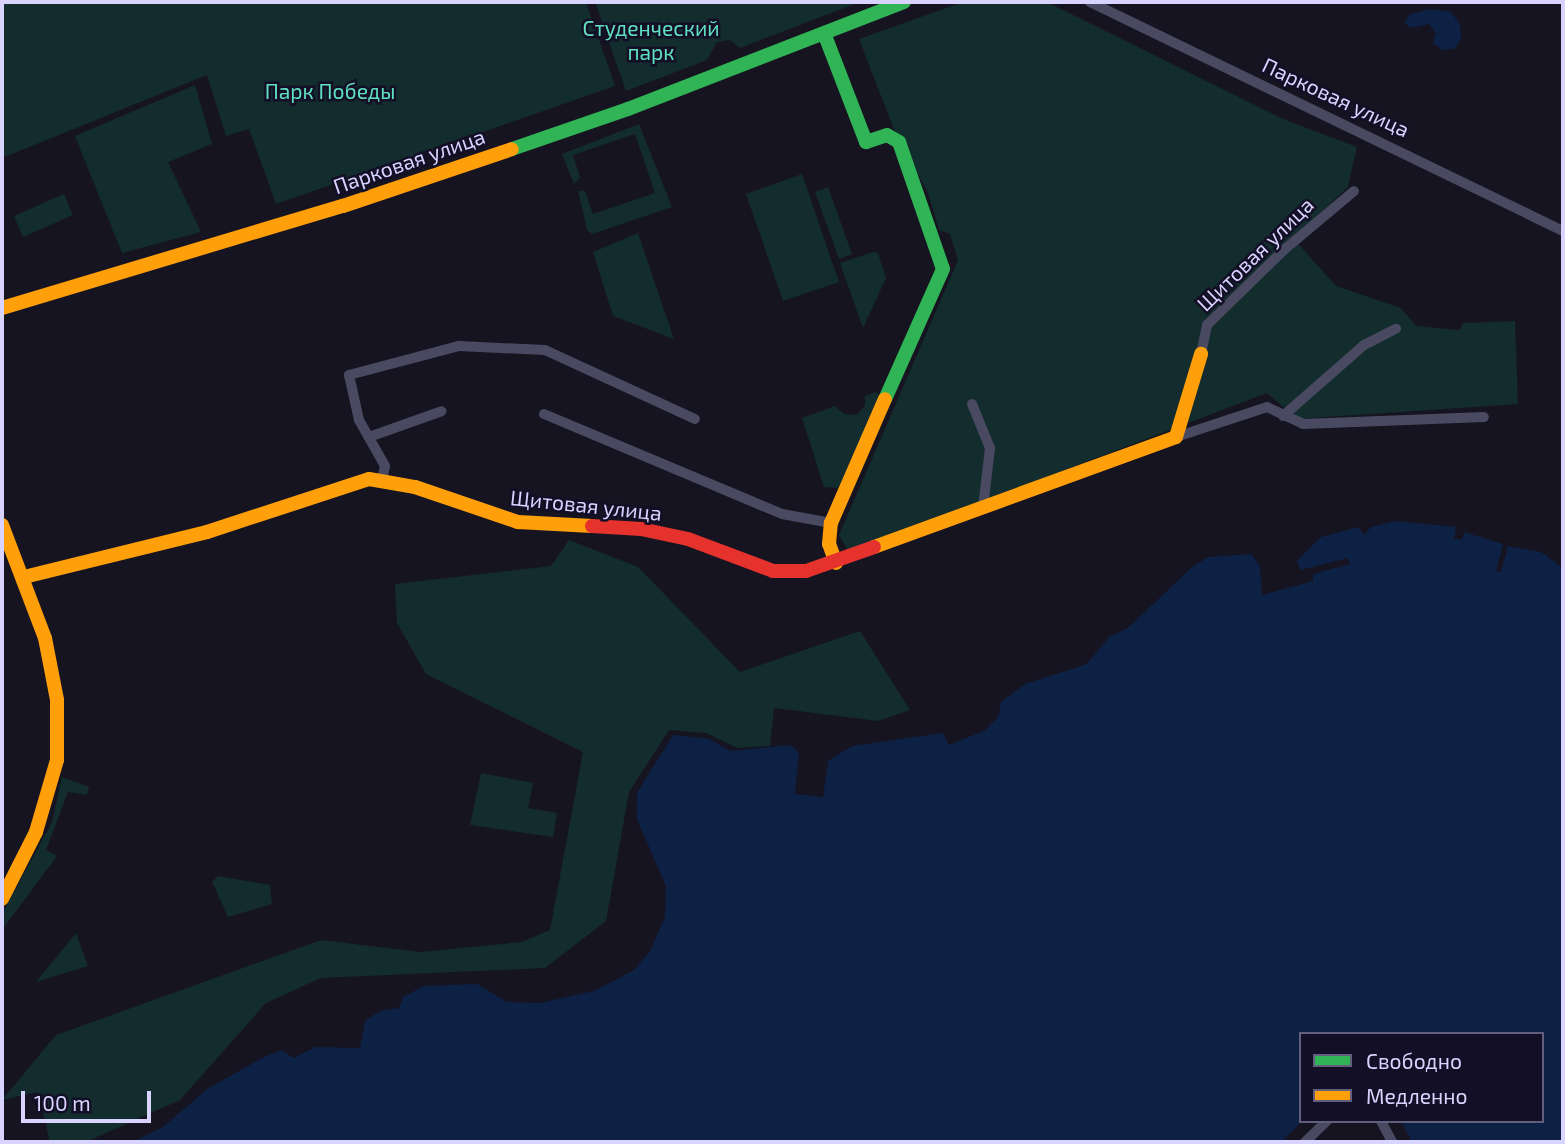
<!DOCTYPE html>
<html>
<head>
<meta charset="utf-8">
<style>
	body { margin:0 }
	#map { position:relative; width:1565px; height:1144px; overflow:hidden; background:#161421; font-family:"Exo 2",sans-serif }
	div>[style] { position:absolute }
	.green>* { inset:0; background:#132c2d }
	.water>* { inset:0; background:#0d2144 }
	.street>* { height:10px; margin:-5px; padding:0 5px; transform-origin:5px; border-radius:5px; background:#4a4962 }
	.fast>* { height:14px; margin:-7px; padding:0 7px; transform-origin:7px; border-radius:7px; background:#30b455 }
	.slow>* { height:14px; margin:-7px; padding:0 7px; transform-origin:7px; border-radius:7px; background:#ff9f0a }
	.jam>* { height:14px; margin:-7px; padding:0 7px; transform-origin:7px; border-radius:7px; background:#e5322d }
	span { translate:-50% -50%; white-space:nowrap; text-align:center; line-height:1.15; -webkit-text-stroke:5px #130f26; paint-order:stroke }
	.park-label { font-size:21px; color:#5fe0c0 }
	.street-label { font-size:21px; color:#d9d4ff }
	.frame { position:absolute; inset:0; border:4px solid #d9d4ff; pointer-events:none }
	.legend { position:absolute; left:1299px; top:1032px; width:245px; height:91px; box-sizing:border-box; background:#130f26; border:2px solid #625e7d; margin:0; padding:9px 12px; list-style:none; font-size:21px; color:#d9d4ff }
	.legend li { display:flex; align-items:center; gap:14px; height:35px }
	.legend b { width:35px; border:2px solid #625e7d }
	.scale { position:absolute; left:21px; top:1091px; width:130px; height:32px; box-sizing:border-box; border:4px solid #d9d4ff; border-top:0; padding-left:9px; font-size:21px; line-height:24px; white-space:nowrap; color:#d9d4ff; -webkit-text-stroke:5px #130f26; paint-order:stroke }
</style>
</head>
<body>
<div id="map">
	<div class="green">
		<div style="clip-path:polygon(2px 2px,586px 2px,615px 86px,276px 204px,249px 129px,226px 136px,207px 75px,2px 158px)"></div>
		<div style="clip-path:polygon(595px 2px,860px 2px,740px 48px,730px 40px,717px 42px,707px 60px,626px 91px)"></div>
		<div style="clip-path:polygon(963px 2px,1047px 2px,1283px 119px,1357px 147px,1348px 187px,1293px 238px,1336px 286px,1401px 308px,1416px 326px,1460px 330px,1463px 323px,1515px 321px,1518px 404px,1297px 419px,1267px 393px,849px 552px,839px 535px,958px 260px,950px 234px,939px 230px,928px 193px,893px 127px,859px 39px)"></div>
		<div style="clip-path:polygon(195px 85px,212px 144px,168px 162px,201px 232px,122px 253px,75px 136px)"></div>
		<div style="clip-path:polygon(639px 124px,672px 207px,592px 234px,587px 230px,578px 191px,585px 191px,593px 214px,655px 193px,635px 134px,573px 155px,580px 177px,574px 184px,562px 154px)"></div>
		<div style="clip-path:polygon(802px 174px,839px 282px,783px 301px,746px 194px)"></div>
		<div style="clip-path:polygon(828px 187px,852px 254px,839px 259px,815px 192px)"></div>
		<div style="clip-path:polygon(64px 194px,73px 215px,23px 237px,14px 216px)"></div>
		<div style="clip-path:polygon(638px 233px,674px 339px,613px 316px,593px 252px)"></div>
		<div style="clip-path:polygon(873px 252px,878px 253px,886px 278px,863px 328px,840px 263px)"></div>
		<div style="clip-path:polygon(876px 392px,881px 396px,843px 482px,837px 488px,824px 487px,802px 418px,835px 406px,844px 414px,857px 415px,865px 405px,865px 396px)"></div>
		<div style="clip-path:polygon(569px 540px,638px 567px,740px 672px,860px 631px,910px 710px,878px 721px,774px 708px,770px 746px,737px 748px,706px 733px,669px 730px,629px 792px,606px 921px,545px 968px,321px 978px,266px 1003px,180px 1100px,86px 1142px,50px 1142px,38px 1092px,2px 1100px,56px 1035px,321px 940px,420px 952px,522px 942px,550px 930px,583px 752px,426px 674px,397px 623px,395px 584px,551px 566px)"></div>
		<div style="clip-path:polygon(481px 773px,533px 783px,528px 808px,557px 813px,553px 837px,470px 825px)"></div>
		<div style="clip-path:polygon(62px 777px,89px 787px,87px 795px,68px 792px,46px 850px,57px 856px,2px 930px,2px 914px,52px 822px)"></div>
		<div style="clip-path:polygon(218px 876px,270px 885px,272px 904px,228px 917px,212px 882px)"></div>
		<div style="clip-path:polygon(76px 933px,88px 966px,36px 982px)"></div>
	</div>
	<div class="water">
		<div style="clip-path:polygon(1430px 9px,1451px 12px,1460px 24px,1461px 39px,1454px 49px,1442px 50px,1433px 43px,1436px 33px,1429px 24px,1411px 28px,1404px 23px,1410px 14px)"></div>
		<div style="clip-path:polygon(1395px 521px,1456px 527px,1454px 538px,1462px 540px,1464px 532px,1503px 544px,1496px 571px,1501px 572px,1508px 546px,1541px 552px,1563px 568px,1563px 1142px,1412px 1142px,1401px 1121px,1542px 1121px,1542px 1034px,1301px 1034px,1303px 1121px,1281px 1142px,133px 1142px,163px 1127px,207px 1089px,262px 1058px,282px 1050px,293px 1058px,316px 1047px,360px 1048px,365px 1021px,380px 1011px,399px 1008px,403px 997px,424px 986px,477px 984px,507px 1002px,540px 1003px,594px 991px,634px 970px,650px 951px,665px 917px,666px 886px,637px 819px,637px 793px,673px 735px,709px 739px,731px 751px,790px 745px,799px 752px,795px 794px,823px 797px,828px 761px,852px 746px,943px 733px,949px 745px,984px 731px,998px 717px,1001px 702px,1025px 684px,1087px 664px,1109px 637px,1129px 627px,1191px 568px,1208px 557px,1251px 554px,1260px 566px,1262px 595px,1313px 581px,1313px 574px,1350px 564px,1348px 558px,1300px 570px,1297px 561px,1321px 537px,1359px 527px,1364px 535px,1371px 527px)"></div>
	</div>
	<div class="street">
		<div style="left:1090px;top:2px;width:526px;rotate:25.83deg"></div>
		<div style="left:1201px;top:354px;width:30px;rotate:-78deg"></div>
		<div style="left:1207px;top:325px;width:109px;rotate:-44.3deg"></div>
		<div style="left:1285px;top:249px;width:90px;rotate:-40deg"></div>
		<div style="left:972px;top:404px;width:48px;rotate:67.8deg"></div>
		<div style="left:990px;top:448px;width:60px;rotate:96.7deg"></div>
		<div style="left:544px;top:414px;width:258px;rotate:22.8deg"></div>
		<div style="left:782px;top:514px;width:50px;rotate:10.4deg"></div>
		<div style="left:1283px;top:416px;width:108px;rotate:-41.2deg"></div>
		<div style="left:1364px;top:345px;width:36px;rotate:-27deg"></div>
		<div style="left:369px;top:437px;width:77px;rotate:-19.6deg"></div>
		<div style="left:1176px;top:437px;width:96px;rotate:-18.2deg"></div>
		<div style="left:1267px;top:407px;width:40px;rotate:25deg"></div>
		<div style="left:1303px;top:424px;width:181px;rotate:-2.2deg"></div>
		<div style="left:382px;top:481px;width:15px;rotate:-79deg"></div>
		<div style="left:385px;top:466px;width:53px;rotate:-119.5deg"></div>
		<div style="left:359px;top:420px;width:46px;rotate:-102.5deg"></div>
		<div style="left:349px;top:375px;width:114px;rotate:-14.8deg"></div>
		<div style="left:459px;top:346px;width:86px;rotate:2.7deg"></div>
		<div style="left:545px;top:350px;width:165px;rotate:24.7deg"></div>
		<div style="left:1381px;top:1121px;width:24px;rotate:62deg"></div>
		<div style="left:1305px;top:1142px;width:30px;rotate:-44deg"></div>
	</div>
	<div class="fast">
		<div style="left:824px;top:33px;width:117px;rotate:68.9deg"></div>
		<div style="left:866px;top:142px;width:22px;rotate:-18deg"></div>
		<div style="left:887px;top:135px;width:14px;rotate:30deg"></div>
		<div style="left:899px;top:142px;width:134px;rotate:70.9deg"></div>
		<div style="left:943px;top:269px;width:142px;rotate:114deg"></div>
		<div style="left:512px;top:149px;width:123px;rotate:-19deg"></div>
		<div style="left:628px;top:109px;width:296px;rotate:-21.2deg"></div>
	</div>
	<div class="slow">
		<div style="left:2px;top:308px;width:356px;rotate:-16.7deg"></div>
		<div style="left:343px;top:206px;width:178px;rotate:-18.6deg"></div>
		<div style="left:2px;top:525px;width:121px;rotate:69.2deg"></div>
		<div style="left:45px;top:638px;width:63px;rotate:79deg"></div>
		<div style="left:57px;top:700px;width:60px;rotate:90deg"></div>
		<div style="left:57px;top:760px;width:75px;rotate:106.3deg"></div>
		<div style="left:36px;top:832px;width:75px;rotate:116.9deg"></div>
		<div style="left:874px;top:547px;width:321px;rotate:-20deg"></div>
		<div style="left:1176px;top:437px;width:87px;rotate:-73.2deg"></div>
		<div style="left:836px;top:563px;width:20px;rotate:-110deg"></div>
		<div style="left:829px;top:544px;width:21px;rotate:-85deg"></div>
		<div style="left:831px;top:523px;width:135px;rotate:-66.5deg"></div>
		<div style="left:24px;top:577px;width:188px;rotate:-13.8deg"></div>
		<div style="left:207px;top:532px;width:170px;rotate:-18.1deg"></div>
		<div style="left:369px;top:479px;width:47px;rotate:9.9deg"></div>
		<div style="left:415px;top:487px;width:109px;rotate:18.8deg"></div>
		<div style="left:518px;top:522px;width:74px;rotate:3.1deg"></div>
	</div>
	<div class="jam">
		<div style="left:592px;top:526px;width:49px;rotate:3.5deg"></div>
		<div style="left:641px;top:529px;width:48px;rotate:12deg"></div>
		<div style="left:688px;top:539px;width:91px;rotate:20.6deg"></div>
		<div style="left:773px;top:571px;width:33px"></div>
		<div style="left:806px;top:571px;width:72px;rotate:-19.4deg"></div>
	</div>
	<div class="park-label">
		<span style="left:651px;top:40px">Студенческий<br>парк</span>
		<span style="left:330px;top:91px">Парк Победы</span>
	</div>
	<div class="street-label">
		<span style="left:1336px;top:97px;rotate:25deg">Парковая улица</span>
		<span style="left:409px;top:161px;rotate:-19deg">Парковая улица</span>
		<span style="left:1255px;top:254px;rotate:-44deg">Щитовая улица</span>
		<span style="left:586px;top:505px;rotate:6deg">Щитовая улица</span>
	</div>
	<div class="frame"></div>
	<ul class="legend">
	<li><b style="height:9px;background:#30b455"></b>Свободно</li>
	<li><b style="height:9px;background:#ff9f0a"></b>Медленно</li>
	</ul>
	<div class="scale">100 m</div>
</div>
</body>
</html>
